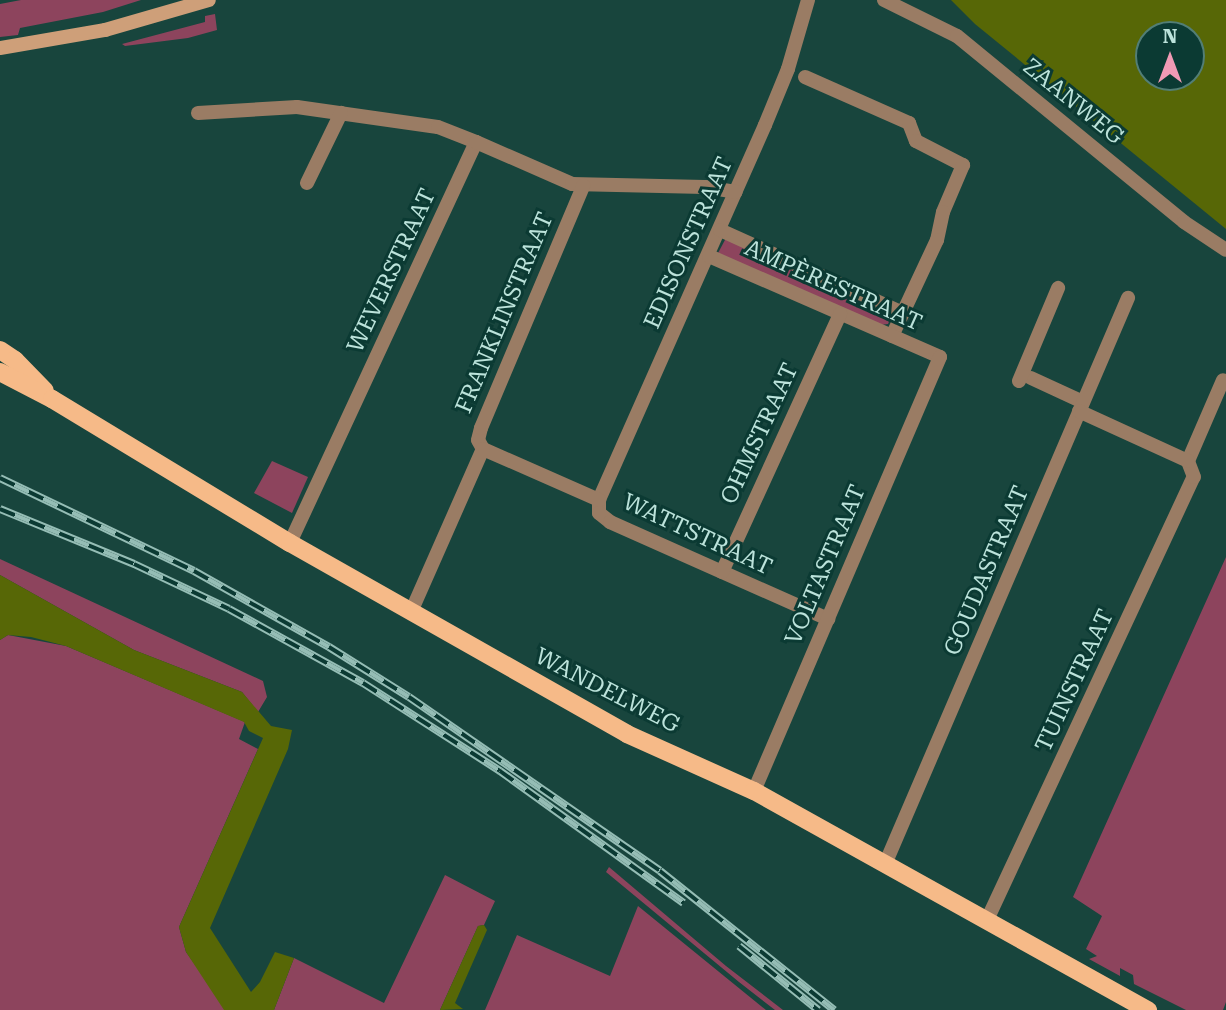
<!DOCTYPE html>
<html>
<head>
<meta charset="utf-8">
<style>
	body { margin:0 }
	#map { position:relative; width:1226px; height:1010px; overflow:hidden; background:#18453d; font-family:"Roboto Serif",serif }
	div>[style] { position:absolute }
	.green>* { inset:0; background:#8d445d }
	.water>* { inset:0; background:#576706 }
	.street>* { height:14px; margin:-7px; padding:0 7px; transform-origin:7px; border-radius:7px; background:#9a7c64 }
	.secondary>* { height:14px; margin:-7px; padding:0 7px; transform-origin:7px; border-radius:7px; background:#ce9f79 }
	.primary>* { height:18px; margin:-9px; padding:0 9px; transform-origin:9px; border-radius:9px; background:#f6ba88 }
	.rail>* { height:8px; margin-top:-4px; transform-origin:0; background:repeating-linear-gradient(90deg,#0b3a33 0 16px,#95bdb5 0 32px); box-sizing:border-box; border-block:2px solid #95bdb5 }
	span { translate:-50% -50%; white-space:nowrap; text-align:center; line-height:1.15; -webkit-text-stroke:6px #0b3a33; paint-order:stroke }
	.street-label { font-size:23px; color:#bce3db }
	.north { position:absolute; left:1135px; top:21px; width:70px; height:70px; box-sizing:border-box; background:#0b3a33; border:2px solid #527e76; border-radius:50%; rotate:0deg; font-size:19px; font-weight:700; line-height:28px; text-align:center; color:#bce3db }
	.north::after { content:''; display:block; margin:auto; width:24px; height:32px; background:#f09ab4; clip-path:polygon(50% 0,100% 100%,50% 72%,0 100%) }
</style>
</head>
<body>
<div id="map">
	<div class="green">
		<div style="clip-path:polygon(21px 0,141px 0,103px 12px,20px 28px,18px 35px,0 37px,0 4px)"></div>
		<div style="clip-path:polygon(215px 14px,217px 30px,188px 38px,125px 46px,122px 44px,205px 22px,205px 16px)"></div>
		<div style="clip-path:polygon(726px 238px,888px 311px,891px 317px,888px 324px,880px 325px,717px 255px)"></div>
		<div style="clip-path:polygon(272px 461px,308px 477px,292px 513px,254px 493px)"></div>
		<div style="clip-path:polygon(1226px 557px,1226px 1002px,1223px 1010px,1186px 1010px,1134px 984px,1133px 975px,1120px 968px,1120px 976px,1089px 959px,1097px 956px,1086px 949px,1102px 916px,1073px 897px)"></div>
		<div style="clip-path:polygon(0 559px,263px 681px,267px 697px,258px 712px,242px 692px,134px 650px,0 575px)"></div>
		<div style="clip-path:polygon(8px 635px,66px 646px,245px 722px,239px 739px,258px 749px,179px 927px,186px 952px,228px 1010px,0 1010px,0 640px)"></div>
		<div style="clip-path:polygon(609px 867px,726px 966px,783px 1010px,775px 1010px,739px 982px,606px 872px)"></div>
		<div style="clip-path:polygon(445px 875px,495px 901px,484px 925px,478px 926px,440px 1010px,274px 1010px,294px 958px,384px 1003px)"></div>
		<div style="clip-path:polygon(638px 906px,766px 1010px,485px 1010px,517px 935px,610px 976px)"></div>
	</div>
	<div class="water">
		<div style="clip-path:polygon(evenodd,951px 0,1226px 0,1226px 229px,975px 24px,951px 0,1149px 35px,1191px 35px,1191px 77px,1149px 77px,1149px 35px)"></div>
		<div style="clip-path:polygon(0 575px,134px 650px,242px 692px,271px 726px,292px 730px,288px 749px,210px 928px,251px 992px,260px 982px,275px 952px,294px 958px,274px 1010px,224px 1010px,186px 952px,179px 927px,263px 738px,249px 731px,244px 722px,66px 646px,31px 637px,8px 635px,0 640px)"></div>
		<div style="clip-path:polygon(484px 925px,487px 930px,455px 1003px,463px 1009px,440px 1010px,478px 926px)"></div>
	</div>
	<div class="street">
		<div style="left:808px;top:0;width:72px;rotate:106.2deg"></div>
		<div style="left:788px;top:69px;width:61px;rotate:112.3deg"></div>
		<div style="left:765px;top:125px;width:410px;rotate:113.9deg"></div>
		<div style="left:599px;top:500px;width:13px;rotate:90deg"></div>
		<div style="left:599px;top:513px;width:14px;rotate:39deg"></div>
		<div style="left:610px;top:522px;width:239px;rotate:24deg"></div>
		<div style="left:884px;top:0;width:81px;rotate:26.3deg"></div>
		<div style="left:957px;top:36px;width:293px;rotate:39.3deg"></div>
		<div style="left:1184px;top:222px;width:50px;rotate:33.7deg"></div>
		<div style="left:805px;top:77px;width:114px;rotate:23.9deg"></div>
		<div style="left:909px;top:123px;width:19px;rotate:69deg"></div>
		<div style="left:916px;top:141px;width:53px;rotate:27.1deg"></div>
		<div style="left:963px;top:165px;width:51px;rotate:113.1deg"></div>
		<div style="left:943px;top:212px;width:29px;rotate:102deg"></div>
		<div style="left:937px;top:240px;width:106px;rotate:115.1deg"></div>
		<div style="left:198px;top:113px;width:99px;rotate:-3.5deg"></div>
		<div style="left:297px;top:107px;width:142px;rotate:8.1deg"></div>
		<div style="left:438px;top:127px;width:41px;rotate:21.5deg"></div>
		<div style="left:476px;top:142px;width:442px;rotate:114.9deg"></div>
		<div style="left:476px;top:142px;width:105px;rotate:23.6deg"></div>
		<div style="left:572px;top:184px;width:133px;rotate:1.3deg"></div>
		<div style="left:705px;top:187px;width:31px;rotate:9deg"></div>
		<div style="left:307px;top:183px;width:78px;rotate:-64.1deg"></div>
		<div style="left:720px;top:230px;width:201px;rotate:24.4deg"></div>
		<div style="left:709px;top:256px;width:252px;rotate:23.6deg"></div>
		<div style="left:940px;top:357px;width:472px;rotate:113.2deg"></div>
		<div style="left:1031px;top:378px;width:57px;rotate:24.8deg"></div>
		<div style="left:1019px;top:381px;width:101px;rotate:-67.2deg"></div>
		<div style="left:483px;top:449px;width:10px;rotate:-119deg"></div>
		<div style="left:478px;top:440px;width:12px;rotate:-76deg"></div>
		<div style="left:481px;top:428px;width:263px;rotate:-67.1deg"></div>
		<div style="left:483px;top:449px;width:127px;rotate:23.7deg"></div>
		<div style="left:1188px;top:461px;width:88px;rotate:-66.6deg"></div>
		<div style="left:722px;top:572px;width:284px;rotate:-65.4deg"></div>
		<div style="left:411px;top:612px;width:178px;rotate:-66.2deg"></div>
		<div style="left:886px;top:862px;width:614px;rotate:-66.78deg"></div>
		<div style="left:987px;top:920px;width:489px;rotate:-65deg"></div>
		<div style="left:1194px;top:477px;width:17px;rotate:-111deg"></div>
		<div style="left:1188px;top:461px;width:120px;rotate:-155.4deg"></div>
	</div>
	<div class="secondary">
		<div style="left:0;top:48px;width:107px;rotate:-9.7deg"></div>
		<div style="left:105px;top:30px;width:108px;rotate:-16.1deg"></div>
	</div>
	<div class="primary">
		<div style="left:0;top:350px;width:18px;rotate:34deg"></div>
		<div style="left:15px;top:360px;width:43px;rotate:45.9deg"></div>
		<div style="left:0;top:372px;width:59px;rotate:27.4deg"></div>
		<div style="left:52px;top:399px;width:278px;rotate:31.2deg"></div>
		<div style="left:290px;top:543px;width:387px;rotate:29.5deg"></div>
		<div style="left:627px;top:734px;width:139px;rotate:24.2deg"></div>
		<div style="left:754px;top:791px;width:451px;rotate:29.1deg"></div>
	</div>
	<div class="rail">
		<div style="left:0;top:478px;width:215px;rotate:25.6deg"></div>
		<div style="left:194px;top:571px;width:155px;rotate:29.4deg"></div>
		<div style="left:329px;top:647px;width:94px;rotate:32deg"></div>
		<div style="left:409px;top:697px;width:305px;rotate:34.7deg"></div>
		<div style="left:660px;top:871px;width:223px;rotate:38.6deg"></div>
		<div style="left:0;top:509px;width:145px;rotate:22.3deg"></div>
		<div style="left:134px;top:564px;width:105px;rotate:25.3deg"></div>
		<div style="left:229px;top:609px;width:153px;rotate:28.9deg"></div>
		<div style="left:363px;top:683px;width:163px;rotate:32.7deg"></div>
		<div style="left:500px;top:771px;width:226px;rotate:35.7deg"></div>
		<div style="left:739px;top:946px;width:102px;rotate:39deg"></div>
	</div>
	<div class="street-label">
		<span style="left:1073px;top:102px;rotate:39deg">ZAANWEG</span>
		<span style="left:689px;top:243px;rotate:-66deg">EDISONSTRAAT</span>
		<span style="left:392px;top:271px;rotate:-65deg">WEVERSTRAAT</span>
		<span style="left:833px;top:286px;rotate:24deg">AMPÈRESTRAAT</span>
		<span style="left:505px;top:313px;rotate:-67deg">FRANKLINSTRAAT</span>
		<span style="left:760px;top:434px;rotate:-65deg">OHMSTRAAT</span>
		<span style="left:697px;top:535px;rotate:25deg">WATTSTRAAT</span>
		<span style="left:826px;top:565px;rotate:-67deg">VOLTASTRAAT</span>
		<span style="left:987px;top:571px;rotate:-67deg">GOUDASTRAAT</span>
		<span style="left:1075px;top:681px;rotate:-65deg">TUINSTRAAT</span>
		<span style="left:607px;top:691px;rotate:27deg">WANDELWEG</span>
	</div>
	<div class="north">N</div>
</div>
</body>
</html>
